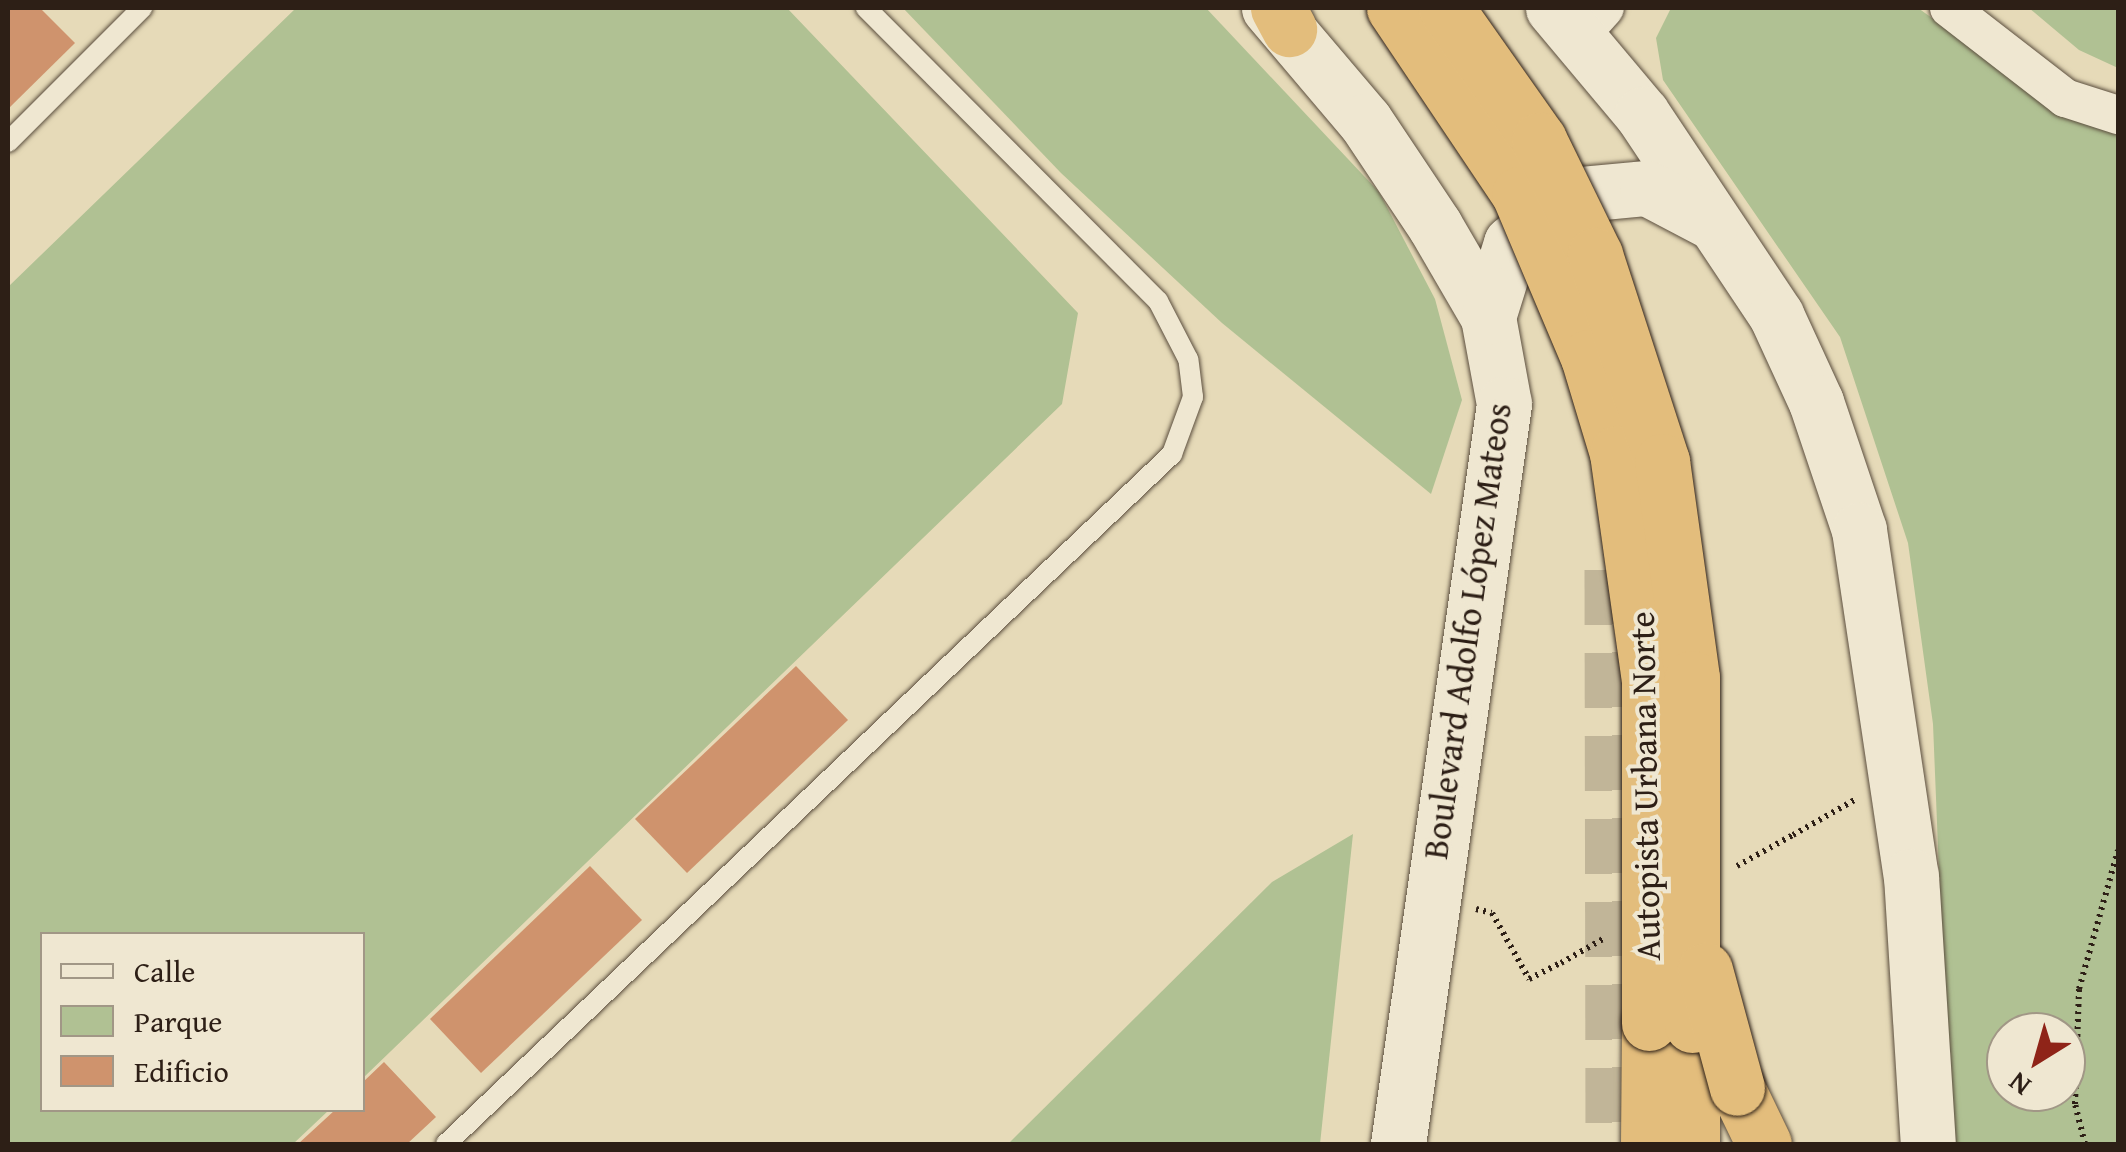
<!DOCTYPE html>
<html>
<head>
<meta charset="utf-8">
<style>
	body { margin:0 }
	#map { position:relative; width:2126px; height:1152px; overflow:hidden; background:#e6dab8; font-family:"Gentium Book Plus",serif }
	div>[style] { position:absolute }
	.green>* { inset:0; background:#b0c193 }
	.building>* { inset:0; background:#cf936d }
	.highway-tunnel>* { height:55px; margin-top:-27.5px; transform-origin:0; background:repeating-linear-gradient(90deg,#c1b598 0 55px,transparent 0 83px) }
	.path>* { height:6px; margin-top:-3px; transform-origin:0; background:repeating-linear-gradient(90deg,#2d1f16 0 2.5px,transparent 0 7.5px) }
	.roads { filter:drop-shadow(0 0 2px #5b4e3e) drop-shadow(0 0 2px #5b4e3e) }
	.lane>* { height:20px; margin:-10px; padding:0 10px; transform-origin:10px; border-radius:10px; background:#efe7d1 }
	.street>* { height:38px; margin:-19px; padding:0 19px; transform-origin:19px; border-radius:19px; background:#efe7d1 }
	.secondary>* { height:55px; margin:-27.5px; padding:0 27.5px; transform-origin:27.5px; border-radius:27.5px; background:#efe7d1 }
	.highway>* { height:55px; margin:-27.5px; padding:0 27.5px; transform-origin:27.5px; border-radius:27.5px; background:#e3bd7c }
	.path-bridge>* { height:6px; margin-top:-3px; transform-origin:0; background:repeating-linear-gradient(90deg,#2d1f16 0 2.5px,transparent 0 7.5px) }
	.bridges { filter:drop-shadow(0 0 2px #2d1f16) drop-shadow(0 0 2px #2d1f16) }
	.highway-bridge>* { height:55px; margin:-27.5px; padding:0 27.5px; transform-origin:27.5px; border-radius:27.5px; background:#e3bd7c }
	span { translate:-50% -50%; white-space:nowrap; text-align:center; line-height:1.15; -webkit-text-stroke:8px #efe7d1; paint-order:stroke }
	.street-label { font-size:35px; color:#2d1f16 }
	.frame { position:absolute; inset:0; border:10px solid #2d1f16; pointer-events:none }
	.legend { position:absolute; left:40px; top:932px; width:325px; height:180px; box-sizing:border-box; background:#efe7d1; border:2px solid #a19786; margin:0; padding:12px 18px; list-style:none; font-size:30px; color:#2d1f16 }
	.legend li { display:flex; align-items:center; gap:20px; height:50px }
	.legend b { width:50px; border:2px solid #a19786 }
	.north { position:absolute; left:1986px; top:1012px; width:100px; height:100px; box-sizing:border-box; background:#efe7d1; border:2px solid #a19786; border-radius:50%; rotate:217deg; font-size:28px; font-weight:700; line-height:40px; text-align:center; color:#2d1f16 }
	.north::after { content:''; display:block; margin:auto; width:35px; height:45px; background:#8f2418; clip-path:polygon(50% 0,100% 100%,50% 72%,0 100%) }
</style>
</head>
<body>
<div id="map">
	<div class="green">
		<div style="clip-path:polygon(296px 8px,787px 8px,1078px 313px,1062px 404px,363px 1078px,362px 934px,42px 934px,42px 1110px,329px 1110px,293px 1144px,8px 1144px,8px 287px)"></div>
		<div style="clip-path:polygon(903px 8px,1206px 8px,1379px 192px,1435px 299px,1462px 400px,1431px 494px,1222px 323px,1061px 173px)"></div>
		<div style="clip-path:polygon(evenodd,1671px 8px,1918px 8px,2066px 114px,2118px 134px,2118px 1144px,1950px 1144px,1933px 724px,1908px 543px,1840px 337px,1663px 80px,1656px 38px,1671px 8px,2006px 1032px,2066px 1032px,2066px 1092px,2006px 1092px,2006px 1032px)"></div>
		<div style="clip-path:polygon(2029px 8px,2118px 8px,2118px 68px,2079px 50px)"></div>
		<div style="clip-path:polygon(1353px 834px,1320px 1144px,1008px 1144px,1272px 882px)"></div>
	</div>
	<div class="building">
		<div style="clip-path:polygon(8px 8px,40px 8px,75px 43px,8px 109px)"></div>
		<div style="clip-path:polygon(796px 666px,848px 720px,687px 873px,635px 819px)"></div>
		<div style="clip-path:polygon(590px 866px,642px 920px,481px 1073px,430px 1019px)"></div>
		<div style="clip-path:polygon(384px 1062px,436px 1117px,407px 1144px,298px 1144px,335px 1110px,362px 1110px,362px 1083px)"></div>
	</div>
	<div class="highway-tunnel">
		<div style="left:1612px;top:569px;width:575px;rotate:89.9deg"></div>
	</div>
	<div class="path">
		<div style="left:1793px;top:835px;width:73px;rotate:-29.7deg"></div>
		<div style="left:1476px;top:909px;width:16px;rotate:14deg"></div>
		<div style="left:1492px;top:913px;width:76px;rotate:60.7deg"></div>
		<div style="left:1529px;top:979px;width:36px;rotate:-27deg"></div>
		<div style="left:2085px;top:1144px;width:41px;rotate:-104deg"></div>
		<div style="left:2075px;top:1104px;width:115px;rotate:-88deg"></div>
		<div style="left:2079px;top:989px;width:144px;rotate:-74.3deg"></div>
	</div>
	<div class="roads">
		<div class="lane">
			<div style="left:8px;top:142px;width:190px;rotate:-45deg"></div>
			<div style="left:446px;top:1144px;width:1002px;rotate:-43.54deg"></div>
			<div style="left:1172px;top:454px;width:61px;rotate:-69.8deg"></div>
			<div style="left:1193px;top:397px;width:38px;rotate:-97deg"></div>
			<div style="left:1188px;top:359px;width:65px;rotate:-117.3deg"></div>
			<div style="left:1158px;top:301px;width:414px;rotate:-134.9deg"></div>
		</div>
		<div class="street">
			<div style="left:1949px;top:8px;width:147px;rotate:37.8deg"></div>
			<div style="left:2065px;top:98px;width:56px;rotate:17.8deg"></div>
			<div style="left:1578px;top:38px;width:40px;rotate:-48deg"></div>
		</div>
		<div class="secondary">
			<div style="left:1269px;top:8px;width:148px;rotate:49.7deg"></div>
			<div style="left:1365px;top:121px;width:126px;rotate:56.3deg"></div>
			<div style="left:1435px;top:226px;width:105px;rotate:59.8deg"></div>
			<div style="left:1488px;top:317px;width:88px;rotate:79.6deg"></div>
			<div style="left:1504px;top:404px;width:748px;rotate:98.15deg"></div>
			<div style="left:1553px;top:8px;width:138px;rotate:50deg"></div>
			<div style="left:1642px;top:114px;width:242px;rotate:56.3deg"></div>
			<div style="left:1776px;top:315px;width:96px;rotate:65.3deg"></div>
			<div style="left:1816px;top:402px;width:135px;rotate:71.4deg"></div>
			<div style="left:1859px;top:530px;width:350px;rotate:81.5deg"></div>
			<div style="left:1911px;top:876px;width:269px;rotate:86.4deg"></div>
			<div style="left:1488px;top:317px;width:77px;rotate:-72.7deg"></div>
			<div style="left:1511px;top:243px;width:77px;rotate:-38.7deg"></div>
			<div style="left:1571px;top:195px;width:76px;rotate:-5.3deg"></div>
			<div style="left:1647px;top:188px;width:73px;rotate:27.6deg"></div>
		</div>
		<div class="highway">
			<div style="left:1278px;top:8px;width:24px;rotate:62deg"></div>
			<div style="left:1737px;top:1088px;width:62px;rotate:64.3deg"></div>
			<div style="left:1648px;top:1144px;width:121px;rotate:-89.5deg"></div>
			<div style="left:1692px;top:1144px;width:119px;rotate:-90deg"></div>
		</div>
	</div>
	<div class="path-bridge">
		<div style="left:1737px;top:866px;width:64px;rotate:-29deg"></div>
		<div style="left:1561px;top:963px;width:48px;rotate:-29.7deg"></div>
	</div>
	<div class="bridges">
		<div class="highway-bridge">
			<div style="left:1394px;top:8px;width:224px;rotate:56.1deg"></div>
			<div style="left:1519px;top:194px;width:177px;rotate:67.1deg"></div>
			<div style="left:1588px;top:357px;width:100px;rotate:73.2deg"></div>
			<div style="left:1617px;top:453px;width:230px;rotate:82deg"></div>
			<div style="left:1649px;top:681px;width:342px;rotate:90deg"></div>
			<div style="left:1446px;top:8px;width:161px;rotate:54.8deg"></div>
			<div style="left:1539px;top:140px;width:128px;rotate:64deg"></div>
			<div style="left:1595px;top:255px;width:217px;rotate:72deg"></div>
			<div style="left:1662px;top:461px;width:219px;rotate:82.1deg"></div>
			<div style="left:1692px;top:678px;width:347px;rotate:90deg"></div>
			<div style="left:1705px;top:970px;width:122px;rotate:74.8deg"></div>
		</div>
	</div>
	<div class="street-label">
		<span style="left:1467px;top:631px;rotate:-82deg">Boulevard Adolfo López Mateos</span>
		<span style="left:1645px;top:786px;rotate:-91deg">Autopista Urbana Norte</span>
	</div>
	<div class="frame"></div>
	<ul class="legend">
	<li><b style="height:12px;background:#efe7d1"></b>Calle</li>
	<li><b style="height:28px;background:#b0c193"></b>Parque</li>
	<li><b style="height:28px;background:#cf936d"></b>Edificio</li>
	</ul>
	<div class="north">N</div>
</div>
</body>
</html>
